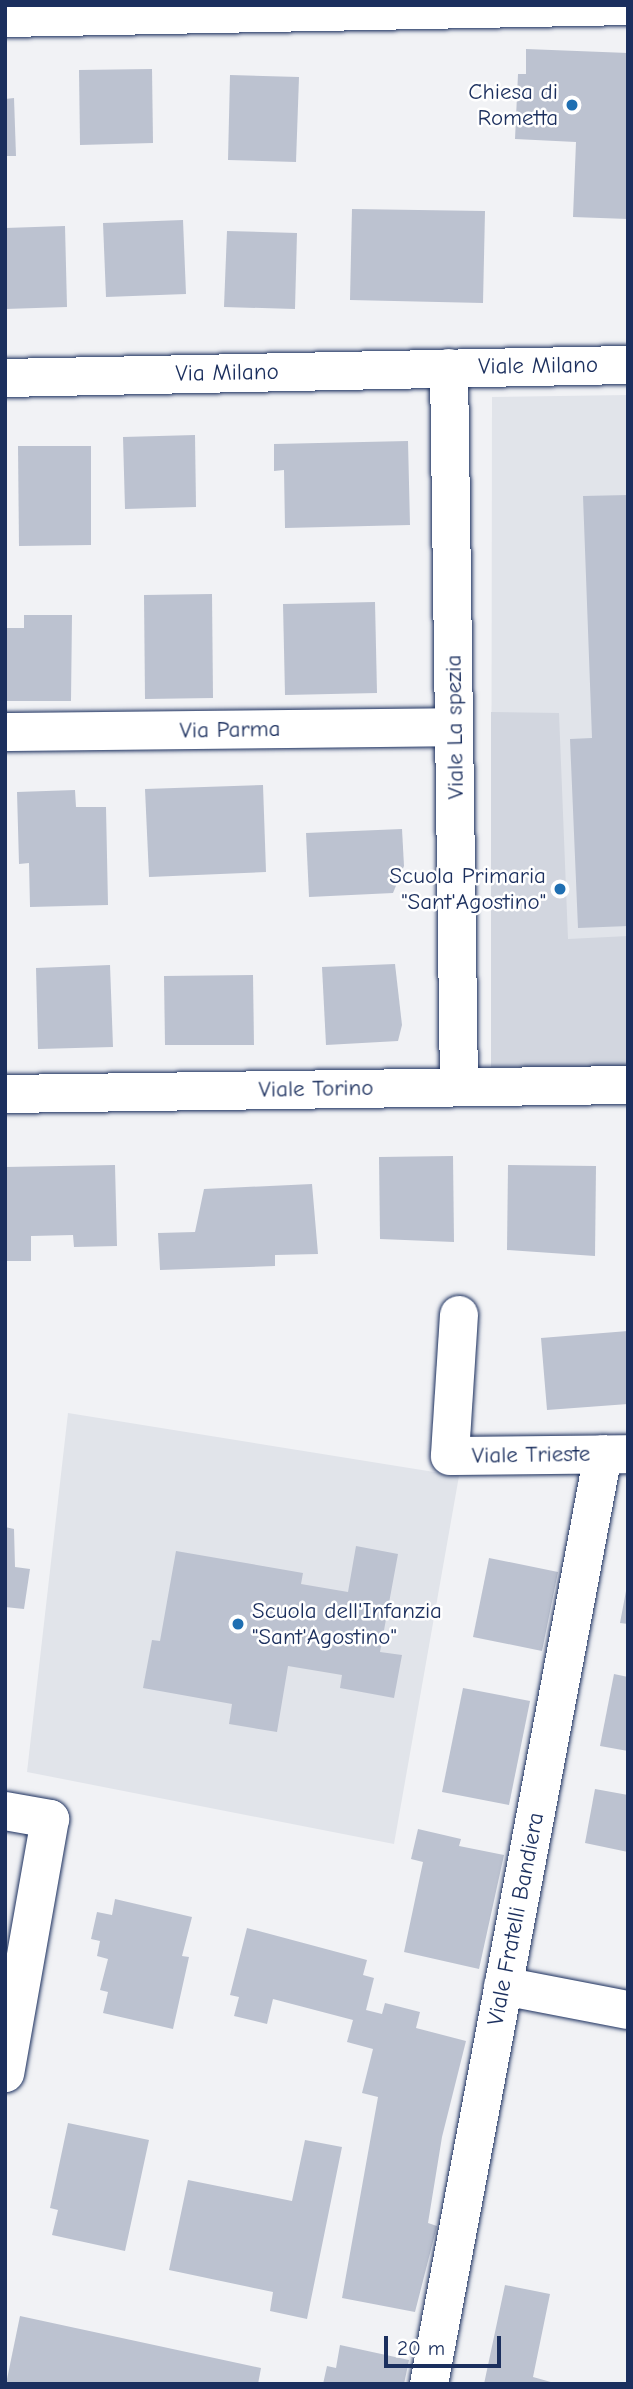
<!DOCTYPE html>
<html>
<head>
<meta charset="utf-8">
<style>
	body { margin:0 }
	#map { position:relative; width:633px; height:2389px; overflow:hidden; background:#f1f2f5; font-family:"Comic Neue",sans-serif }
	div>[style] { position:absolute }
	.built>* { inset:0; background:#e1e4ea }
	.green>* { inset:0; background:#d2d6df }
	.building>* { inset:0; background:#bcc2d0 }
	.roads { filter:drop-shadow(0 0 2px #1b2f5e) drop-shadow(0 0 2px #1b2f5e) }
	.minor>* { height:38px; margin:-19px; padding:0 19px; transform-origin:19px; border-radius:19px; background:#fff }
	.dots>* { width:19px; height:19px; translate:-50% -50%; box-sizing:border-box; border:4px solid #fff; border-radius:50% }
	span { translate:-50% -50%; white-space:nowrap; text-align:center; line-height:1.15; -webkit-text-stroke:5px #fff; paint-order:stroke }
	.poi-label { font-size:23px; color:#1b2f5e }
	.right { translate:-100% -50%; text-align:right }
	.left { translate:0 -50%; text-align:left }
	.street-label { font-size:23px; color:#1b2f5e }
	.frame { position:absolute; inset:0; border:7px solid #1b2f5e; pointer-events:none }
	.scale { position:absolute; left:384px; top:2336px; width:117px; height:32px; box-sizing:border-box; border:4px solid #1b2f5e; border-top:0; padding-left:9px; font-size:21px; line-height:24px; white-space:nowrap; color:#1b2f5e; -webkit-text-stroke:5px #fff; paint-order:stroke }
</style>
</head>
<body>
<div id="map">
	<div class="built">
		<div style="clip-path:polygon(628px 395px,628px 1067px,491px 1067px,492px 397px)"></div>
		<div style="clip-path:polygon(68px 1413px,459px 1476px,394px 1844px,27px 1772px)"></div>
	</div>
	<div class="green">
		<div style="clip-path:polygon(491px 712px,559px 713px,568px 939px,628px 936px,628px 1067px,491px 1067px)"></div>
	</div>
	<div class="building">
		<div style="clip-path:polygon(526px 49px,628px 53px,628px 219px,573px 217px,576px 142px,515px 139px,518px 74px,526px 74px)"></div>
		<div style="clip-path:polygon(152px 69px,153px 143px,80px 145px,79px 70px)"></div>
		<div style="clip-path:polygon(230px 75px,299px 77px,296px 162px,228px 160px)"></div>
		<div style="clip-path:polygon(14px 98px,16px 156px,5px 156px,5px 99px)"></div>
		<div style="clip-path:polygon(352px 209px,485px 211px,483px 303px,350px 300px)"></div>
		<div style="clip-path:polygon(183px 220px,186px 294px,106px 297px,103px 223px)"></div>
		<div style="clip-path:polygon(65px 226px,67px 307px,5px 309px,5px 228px)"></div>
		<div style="clip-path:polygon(227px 231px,297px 233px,295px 309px,224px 307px)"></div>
		<div style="clip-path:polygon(195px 435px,196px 507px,125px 509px,123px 437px)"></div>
		<div style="clip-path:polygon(408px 441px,410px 525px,285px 528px,284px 470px,274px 471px,274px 444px)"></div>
		<div style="clip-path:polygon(18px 446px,91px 446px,91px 545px,19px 546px)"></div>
		<div style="clip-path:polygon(628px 495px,628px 926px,578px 928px,570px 739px,592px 738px,583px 496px)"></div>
		<div style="clip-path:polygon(212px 594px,213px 698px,145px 699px,144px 595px)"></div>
		<div style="clip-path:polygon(375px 602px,377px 693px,285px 695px,283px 604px)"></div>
		<div style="clip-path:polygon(24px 615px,72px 615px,71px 701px,5px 701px,5px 628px,24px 628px)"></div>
		<div style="clip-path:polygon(263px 785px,266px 872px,149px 877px,145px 789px)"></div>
		<div style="clip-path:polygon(75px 790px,76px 807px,106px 807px,108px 905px,30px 907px,29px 863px,19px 864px,17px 792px)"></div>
		<div style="clip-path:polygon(402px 829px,404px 866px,393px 893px,309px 897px,306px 833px)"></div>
		<div style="clip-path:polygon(395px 964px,402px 1025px,398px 1041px,326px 1045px,322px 967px)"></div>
		<div style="clip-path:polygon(110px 965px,113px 1047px,38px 1049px,36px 968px)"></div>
		<div style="clip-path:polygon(253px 975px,254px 1045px,165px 1045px,164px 976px)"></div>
		<div style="clip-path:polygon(453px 1156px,454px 1242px,380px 1239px,379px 1157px)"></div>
		<div style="clip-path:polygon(115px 1165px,117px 1246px,74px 1247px,73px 1235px,31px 1236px,31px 1261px,5px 1261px,5px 1167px)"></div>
		<div style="clip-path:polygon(508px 1165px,596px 1166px,595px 1256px,507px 1250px)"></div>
		<div style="clip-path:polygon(312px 1184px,318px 1254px,275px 1255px,275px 1266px,160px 1270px,158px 1233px,195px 1232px,204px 1189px)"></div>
		<div style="clip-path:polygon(628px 1331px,628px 1404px,547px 1410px,541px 1338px)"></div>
		<div style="clip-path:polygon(5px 1527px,14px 1529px,15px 1567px,30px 1569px,24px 1609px,5px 1607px)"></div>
		<div style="clip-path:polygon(356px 1546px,398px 1554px,380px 1652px,402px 1655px,394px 1698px,340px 1688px,342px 1675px,288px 1666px,277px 1732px,229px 1724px,232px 1704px,143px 1688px,152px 1640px,160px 1641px,176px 1551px,303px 1573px,301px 1584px,348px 1592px)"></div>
		<div style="clip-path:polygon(489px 1558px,558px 1572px,542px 1651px,473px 1637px)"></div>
		<div style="clip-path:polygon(626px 1591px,628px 1591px,628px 1624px,620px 1623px)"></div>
		<div style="clip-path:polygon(614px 1674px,628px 1677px,628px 1751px,600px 1746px)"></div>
		<div style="clip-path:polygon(463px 1688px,530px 1701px,509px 1805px,442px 1792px)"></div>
		<div style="clip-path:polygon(595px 1789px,628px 1795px,628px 1852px,585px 1843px)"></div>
		<div style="clip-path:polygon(418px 1829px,461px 1839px,459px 1846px,504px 1855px,479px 1969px,404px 1952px,423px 1862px,411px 1859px)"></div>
		<div style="clip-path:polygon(115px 1899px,192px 1917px,182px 1956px,189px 1957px,173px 2029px,103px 2013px,108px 1992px,100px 1990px,108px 1959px,97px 1956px,100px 1941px,91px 1939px,97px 1912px,112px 1915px)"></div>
		<div style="clip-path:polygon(247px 1928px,367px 1960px,363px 1975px,374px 1978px,366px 2010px,382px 2014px,385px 2003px,420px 2012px,416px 2028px,466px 2041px,442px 2137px,428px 2223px,437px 2226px,415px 2312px,342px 2298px,378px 2097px,362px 2093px,373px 2049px,347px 2042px,353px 2020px,273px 1999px,267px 2024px,234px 2016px,239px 1997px,230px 1995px)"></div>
		<div style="clip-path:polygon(68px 2123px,149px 2140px,125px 2251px,52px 2235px,58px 2210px,50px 2208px)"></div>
		<div style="clip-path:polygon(305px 2140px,342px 2147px,307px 2319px,270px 2311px,273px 2292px,169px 2270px,188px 2180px,292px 2201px)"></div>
		<div style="clip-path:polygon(505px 2285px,550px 2294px,533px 2377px,558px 2384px,484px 2384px)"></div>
		<div style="clip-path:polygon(20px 2316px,261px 2368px,258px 2384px,6px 2384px)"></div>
		<div style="clip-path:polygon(340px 2345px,409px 2360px,404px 2384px,323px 2384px,327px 2366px,336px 2368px)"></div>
	</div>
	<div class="roads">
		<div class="minor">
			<div style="left:5px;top:18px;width:623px;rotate:-1.1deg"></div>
			<div style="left:449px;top:368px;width:719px;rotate:89.2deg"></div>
			<div style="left:5px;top:378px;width:623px;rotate:-1.2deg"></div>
			<div style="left:5px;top:732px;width:449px;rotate:-0.6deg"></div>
			<div style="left:5px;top:1094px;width:623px;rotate:-0.83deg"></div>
			<div style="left:459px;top:1315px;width:141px;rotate:93.7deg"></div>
			<div style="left:450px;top:1456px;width:178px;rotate:-0.6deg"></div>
			<div style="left:5px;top:1811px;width:46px;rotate:10.1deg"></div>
			<div style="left:50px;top:1819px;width:258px;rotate:100deg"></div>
			<div style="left:503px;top:1986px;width:127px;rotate:10.9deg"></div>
			<div style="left:429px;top:2384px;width:946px;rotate:-79.4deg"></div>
		</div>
	</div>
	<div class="dots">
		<div style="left:572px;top:105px;background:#1f6fb2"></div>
		<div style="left:560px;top:889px;background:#1f6fb2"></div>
		<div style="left:238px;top:1624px;background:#1f6fb2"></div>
	</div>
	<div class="poi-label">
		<span class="right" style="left:558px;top:105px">Chiesa di<br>Rometta</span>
		<span class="right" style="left:546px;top:889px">Scuola Primaria<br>"Sant'Agostino"</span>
		<span class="left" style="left:252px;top:1624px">Scuola dell'Infanzia<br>"Sant'Agostino"</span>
	</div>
	<div class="street-label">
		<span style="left:538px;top:366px;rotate:-1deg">Viale Milano</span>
		<span style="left:227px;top:373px;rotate:-1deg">Via Milano</span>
		<span style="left:455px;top:727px;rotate:-91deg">Viale La spezia</span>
		<span style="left:230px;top:730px;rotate:-1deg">Via Parma</span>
		<span style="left:316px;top:1089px;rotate:-1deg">Viale Torino</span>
		<span style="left:531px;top:1455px;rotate:-1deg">Viale Trieste</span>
		<span style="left:516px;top:1919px;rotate:-79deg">Viale Fratelli Bandiera</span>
	</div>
	<div class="frame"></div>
	<div class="scale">20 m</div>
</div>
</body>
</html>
